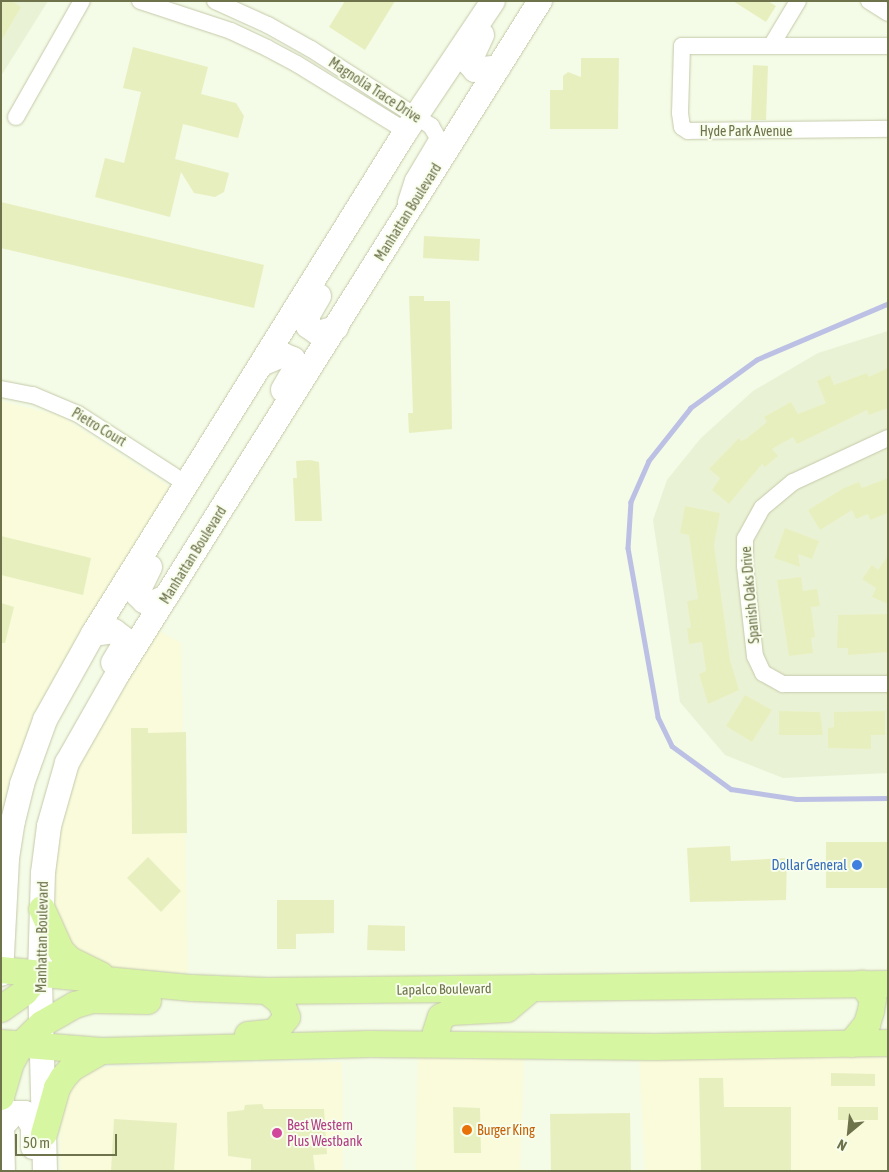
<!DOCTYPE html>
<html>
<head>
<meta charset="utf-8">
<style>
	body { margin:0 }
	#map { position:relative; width:889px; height:1172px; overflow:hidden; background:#f4fbe6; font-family:"Asap Condensed",sans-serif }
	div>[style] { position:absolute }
	.residential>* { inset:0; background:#eaf2d5 }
	.commercial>* { inset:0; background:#f9fbdb }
	.stream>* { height:4.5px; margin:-2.25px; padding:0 2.25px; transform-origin:2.25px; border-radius:2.25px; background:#bcc0e4 }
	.building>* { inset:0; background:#e8efbf }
	.roads { filter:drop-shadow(0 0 1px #c4c9aa) drop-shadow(0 0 1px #c4c9aa) }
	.street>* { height:16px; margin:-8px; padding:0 8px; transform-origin:8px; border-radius:8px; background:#fff }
	.secondary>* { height:24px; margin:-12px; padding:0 12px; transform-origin:12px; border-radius:12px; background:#fff }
	.primary>* { height:26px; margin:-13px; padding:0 13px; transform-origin:13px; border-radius:13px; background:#d7f6a2 }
	.dots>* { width:14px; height:14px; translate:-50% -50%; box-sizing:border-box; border:2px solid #f8feec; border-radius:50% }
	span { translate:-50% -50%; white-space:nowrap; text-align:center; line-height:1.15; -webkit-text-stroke:4px #f8feec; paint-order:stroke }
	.street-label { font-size:14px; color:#6f734c }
	.shop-label { font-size:14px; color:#366cbe }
	.right { translate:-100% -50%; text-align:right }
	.hotel-label { font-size:14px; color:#b23c85 }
	.left { translate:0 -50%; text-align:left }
	.food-label { font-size:14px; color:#c56008 }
	.frame { position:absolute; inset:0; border:2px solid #6f734c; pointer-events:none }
	.north { position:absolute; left:824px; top:1107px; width:50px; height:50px; -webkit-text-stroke:4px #f8feec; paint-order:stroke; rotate:208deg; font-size:14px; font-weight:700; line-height:20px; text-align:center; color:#6f734c }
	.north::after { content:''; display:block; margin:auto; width:18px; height:22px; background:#6f734c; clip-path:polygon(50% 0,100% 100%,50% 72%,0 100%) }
	.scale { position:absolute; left:15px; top:1134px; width:102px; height:22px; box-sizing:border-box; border:2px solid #6f734c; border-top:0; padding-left:6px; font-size:15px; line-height:18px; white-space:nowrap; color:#6f734c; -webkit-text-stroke:4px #f8feec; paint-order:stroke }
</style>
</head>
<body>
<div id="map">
	<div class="residential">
		<div style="clip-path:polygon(1px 1px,48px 1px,1px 76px)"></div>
		<div style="clip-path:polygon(888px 331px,888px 773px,783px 778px,725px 755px,680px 702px,653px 520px,667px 480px,701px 438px,753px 391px,818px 353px)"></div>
	</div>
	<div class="commercial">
		<div style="clip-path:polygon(1px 401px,61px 416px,173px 489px,75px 647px,10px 778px,1px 817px)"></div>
		<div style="clip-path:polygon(153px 627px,181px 643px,188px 973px,49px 963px,55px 843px,77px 763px)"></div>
		<div style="clip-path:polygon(888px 1054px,888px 1171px,645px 1171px,639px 1056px)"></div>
		<div style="clip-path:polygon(418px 1058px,524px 1058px,520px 1171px,415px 1171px)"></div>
		<div style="clip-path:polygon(342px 1062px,343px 1171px,61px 1171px,60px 1116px,68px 1088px,91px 1068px,191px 1063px)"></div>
	</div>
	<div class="stream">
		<div style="left:888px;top:304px;width:142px;rotate:156.9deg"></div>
		<div style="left:757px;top:360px;width:82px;rotate:144deg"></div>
		<div style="left:691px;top:408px;width:68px;rotate:128.4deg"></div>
		<div style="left:649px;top:461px;width:45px;rotate:113.7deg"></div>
		<div style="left:631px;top:502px;width:46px;rotate:93.7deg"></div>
		<div style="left:628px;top:548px;width:172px;rotate:79.9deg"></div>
		<div style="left:658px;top:717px;width:32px;rotate:64deg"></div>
		<div style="left:672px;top:746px;width:73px;rotate:36.1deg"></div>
		<div style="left:731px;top:789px;width:66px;rotate:8.7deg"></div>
		<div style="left:796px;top:799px;width:92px;rotate:-0.6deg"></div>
	</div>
	<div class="building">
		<div style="clip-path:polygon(1px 1px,12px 1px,21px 7px,1px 41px)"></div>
		<div style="clip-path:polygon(345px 1px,395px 1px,365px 50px,329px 27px)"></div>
		<div style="clip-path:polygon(733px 1px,768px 1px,776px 6px,766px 22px)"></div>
		<div style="clip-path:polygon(133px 47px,208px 67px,201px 94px,236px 103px,244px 116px,238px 138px,183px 124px,175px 159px,229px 173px,224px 192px,215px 197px,194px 193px,181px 172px,170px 217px,95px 197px,105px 158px,124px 163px,141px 92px,123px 88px)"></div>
		<div style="clip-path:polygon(581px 58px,619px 58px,618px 129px,550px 129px,550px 90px,563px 90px,563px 76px,568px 72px,581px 77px)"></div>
		<div style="clip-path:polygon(753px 65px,768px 66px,766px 120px,751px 120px)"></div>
		<div style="clip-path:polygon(1px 202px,264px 265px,254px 308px,1px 248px)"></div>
		<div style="clip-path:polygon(424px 236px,480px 239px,479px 261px,423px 258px)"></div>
		<div style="clip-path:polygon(409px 296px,424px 296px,424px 301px,450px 301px,452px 429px,409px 433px,408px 413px,413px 413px)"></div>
		<div style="clip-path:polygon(888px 368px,888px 408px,869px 415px,867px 410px,797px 444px,793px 437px,772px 449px,778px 456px,765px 467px,762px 464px,729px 504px,712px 490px,720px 478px,709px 469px,739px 438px,741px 441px,746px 439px,767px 422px,764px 417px,791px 402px,798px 414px,826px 403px,817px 381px,830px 375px,834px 385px,867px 373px,869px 377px)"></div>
		<div style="clip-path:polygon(310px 460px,319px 462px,322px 521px,295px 521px,293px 478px,297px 478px,296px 461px)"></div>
		<div style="clip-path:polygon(888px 478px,888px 513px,870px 520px,868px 514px,856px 519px,852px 510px,820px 530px,808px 510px,844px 488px,859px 482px,862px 488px)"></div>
		<div style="clip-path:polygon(685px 506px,720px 513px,714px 545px,730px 660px,739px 690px,708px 704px,699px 674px,706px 671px,702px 642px,689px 644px,687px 628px,691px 628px,687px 601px,698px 599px,689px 535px,680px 533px)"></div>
		<div style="clip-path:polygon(785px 528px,819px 541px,812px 559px,798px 554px,800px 567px,774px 558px)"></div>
		<div style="clip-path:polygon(1px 536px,91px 558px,83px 595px,1px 575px)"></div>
		<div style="clip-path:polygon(888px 556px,888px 604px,872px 597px,876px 588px,862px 579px,872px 565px,878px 570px)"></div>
		<div style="clip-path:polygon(801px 577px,803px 591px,817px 589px,820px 606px,811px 607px,815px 637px,811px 638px,813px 653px,789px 656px,777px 580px)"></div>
		<div style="clip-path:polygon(1px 603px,14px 607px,5px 643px,1px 643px)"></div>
		<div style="clip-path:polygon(888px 614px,888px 652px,848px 655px,848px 648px,837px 648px,838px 615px)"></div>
		<div style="clip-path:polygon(745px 695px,772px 710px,752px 742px,726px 726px)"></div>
		<div style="clip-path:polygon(779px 711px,820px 712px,823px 735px,779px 735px)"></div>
		<div style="clip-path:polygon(885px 711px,885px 735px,871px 735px,871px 749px,828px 748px,828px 728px,834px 727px,834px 712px)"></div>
		<div style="clip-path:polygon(131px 728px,148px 728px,148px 733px,186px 732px,187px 833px,132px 834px)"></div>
		<div style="clip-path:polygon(826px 842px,888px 842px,888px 888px,826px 888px)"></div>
		<div style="clip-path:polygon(730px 846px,731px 861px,787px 858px,786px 900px,690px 902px,687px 848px)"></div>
		<div style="clip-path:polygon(148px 857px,181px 891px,161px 912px,127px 878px)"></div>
		<div style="clip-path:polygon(277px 900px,334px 900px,334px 933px,296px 934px,296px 949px,277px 949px)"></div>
		<div style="clip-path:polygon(368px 925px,405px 926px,405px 951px,367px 950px)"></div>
		<div style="clip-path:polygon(831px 1073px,875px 1074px,875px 1086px,831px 1086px)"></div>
		<div style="clip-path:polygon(699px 1078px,723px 1078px,724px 1107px,791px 1107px,791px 1171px,701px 1171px)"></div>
		<div style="clip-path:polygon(262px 1104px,264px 1109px,324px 1109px,327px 1154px,313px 1155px,315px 1171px,251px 1171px,251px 1159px,228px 1156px,227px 1112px,244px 1110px,245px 1105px)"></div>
		<div style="clip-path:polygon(453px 1107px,480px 1108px,481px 1153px,454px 1153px)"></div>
		<div style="clip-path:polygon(838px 1107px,878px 1107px,878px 1120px,838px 1120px)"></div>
		<div style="clip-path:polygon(630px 1113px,631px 1171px,551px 1171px,550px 1114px)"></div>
		<div style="clip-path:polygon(114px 1119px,177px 1123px,174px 1171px,111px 1171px)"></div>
	</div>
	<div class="roads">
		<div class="street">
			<div style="left:140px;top:1px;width:96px;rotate:18.2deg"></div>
			<div style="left:231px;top:31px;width:40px;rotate:25deg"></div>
			<div style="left:267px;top:48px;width:34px;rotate:28deg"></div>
			<div style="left:297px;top:64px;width:128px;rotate:31.6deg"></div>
			<div style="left:215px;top:1px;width:58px;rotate:24.4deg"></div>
			<div style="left:268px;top:25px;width:49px;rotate:29.2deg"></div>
			<div style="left:311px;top:49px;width:143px;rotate:32.7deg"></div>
			<div style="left:431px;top:126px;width:14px;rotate:60deg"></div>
			<div style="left:438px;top:138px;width:49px;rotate:120.8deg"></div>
			<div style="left:413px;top:180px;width:23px;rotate:108deg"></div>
			<div style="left:869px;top:1px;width:22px;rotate:32deg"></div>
			<div style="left:771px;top:46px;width:52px;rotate:-59deg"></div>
			<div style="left:888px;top:46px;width:206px;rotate:180deg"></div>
			<div style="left:682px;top:46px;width:67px;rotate:91.7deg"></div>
			<div style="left:680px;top:113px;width:14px;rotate:82deg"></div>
			<div style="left:682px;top:127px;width:7px;rotate:34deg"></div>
			<div style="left:688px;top:131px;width:200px;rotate:-0.6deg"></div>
			<div style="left:16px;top:117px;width:133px;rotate:-60.4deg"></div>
			<div style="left:1px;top:389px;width:33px;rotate:11deg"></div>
			<div style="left:33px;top:395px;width:49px;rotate:22.9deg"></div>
			<div style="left:78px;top:414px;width:131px;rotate:32.8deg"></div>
			<div style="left:888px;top:438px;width:105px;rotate:155.1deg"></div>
			<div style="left:793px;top:482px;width:40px;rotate:140deg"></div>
			<div style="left:762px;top:508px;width:35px;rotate:119deg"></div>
			<div style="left:745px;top:539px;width:27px;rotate:90deg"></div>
			<div style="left:745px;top:566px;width:91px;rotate:83.7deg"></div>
			<div style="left:755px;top:656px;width:19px;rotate:65deg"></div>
			<div style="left:763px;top:673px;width:23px;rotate:29deg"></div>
			<div style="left:783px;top:684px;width:105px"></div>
		</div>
		<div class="secondary">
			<div style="left:482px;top:35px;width:31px;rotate:115deg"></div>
			<div style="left:469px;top:63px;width:9px;rotate:49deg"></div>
			<div style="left:475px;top:70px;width:24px;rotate:-7deg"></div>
			<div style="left:319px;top:296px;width:22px;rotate:120deg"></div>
			<div style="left:308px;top:315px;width:11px;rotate:90deg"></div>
			<div style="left:308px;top:326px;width:12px;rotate:35deg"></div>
			<div style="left:318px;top:333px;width:19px;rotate:-16deg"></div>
			<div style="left:264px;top:363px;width:21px;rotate:-23deg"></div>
			<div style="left:283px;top:355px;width:11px;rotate:22deg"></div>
			<div style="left:293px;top:359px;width:10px;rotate:79deg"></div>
			<div style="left:295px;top:369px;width:24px;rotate:120deg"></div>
			<div style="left:150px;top:567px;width:30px;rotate:116deg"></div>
			<div style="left:137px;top:594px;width:10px;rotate:45deg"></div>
			<div style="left:144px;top:601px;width:8px;rotate:14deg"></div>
			<div style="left:152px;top:603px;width:15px;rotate:-23deg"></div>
			<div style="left:93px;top:634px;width:21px;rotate:-8deg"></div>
			<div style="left:114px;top:631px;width:11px;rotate:38deg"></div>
			<div style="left:123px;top:638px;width:5px;rotate:68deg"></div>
			<div style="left:125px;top:643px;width:23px;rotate:121deg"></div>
			<div style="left:1px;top:974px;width:116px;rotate:-87deg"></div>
			<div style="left:7px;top:858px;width:37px;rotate:-81deg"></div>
			<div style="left:13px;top:821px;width:38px;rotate:-76deg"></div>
			<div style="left:22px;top:784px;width:68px;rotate:-70.2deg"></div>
			<div style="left:45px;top:720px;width:98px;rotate:-60.8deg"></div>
			<div style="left:93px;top:634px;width:592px;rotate:-58.11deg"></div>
			<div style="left:406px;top:131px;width:156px;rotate:-56.2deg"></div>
			<div style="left:1px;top:1078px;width:93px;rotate:88.8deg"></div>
			<div style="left:3px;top:1125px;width:16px;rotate:-47deg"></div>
			<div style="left:14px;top:1113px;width:11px"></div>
			<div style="left:25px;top:1113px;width:16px;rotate:60deg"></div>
			<div style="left:33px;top:1127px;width:20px;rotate:90deg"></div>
			<div style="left:45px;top:1171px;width:197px;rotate:-91.5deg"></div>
			<div style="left:40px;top:974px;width:101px;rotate:-88.3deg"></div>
			<div style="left:43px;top:873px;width:47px;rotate:-82.7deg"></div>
			<div style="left:49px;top:826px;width:66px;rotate:-74.1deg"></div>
			<div style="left:67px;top:763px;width:101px;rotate:-60.4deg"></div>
			<div style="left:117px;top:675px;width:796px;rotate:-57.89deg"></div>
		</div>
		<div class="primary">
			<div style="left:42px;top:909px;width:46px;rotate:65.7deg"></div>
			<div style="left:61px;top:951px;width:13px;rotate:45deg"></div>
			<div style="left:70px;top:960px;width:34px;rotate:26deg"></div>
			<div style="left:1px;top:970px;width:192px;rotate:5.4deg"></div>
			<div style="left:192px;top:988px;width:75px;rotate:2.3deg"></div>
			<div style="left:267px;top:991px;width:621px;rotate:-0.65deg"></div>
			<div style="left:1px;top:1009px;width:29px;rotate:-35deg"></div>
			<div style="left:25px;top:992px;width:23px;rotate:-50deg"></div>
			<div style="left:248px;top:1035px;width:27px;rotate:-6deg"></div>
			<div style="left:275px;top:1032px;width:19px;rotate:-51deg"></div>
			<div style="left:287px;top:1017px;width:16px;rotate:-112deg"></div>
			<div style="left:281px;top:1002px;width:18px;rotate:-142deg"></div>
			<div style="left:1px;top:1043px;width:101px;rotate:4.5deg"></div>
			<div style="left:102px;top:1051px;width:268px;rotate:-1.5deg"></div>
			<div style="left:370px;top:1044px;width:285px;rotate:0.6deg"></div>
			<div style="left:655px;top:1047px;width:233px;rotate:-1deg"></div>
			<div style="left:439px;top:1044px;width:12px;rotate:-104deg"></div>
			<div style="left:436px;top:1032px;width:16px;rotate:-72deg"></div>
			<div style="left:441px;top:1017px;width:11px;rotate:-27deg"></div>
			<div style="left:451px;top:1012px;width:56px;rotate:-3.1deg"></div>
			<div style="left:507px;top:1009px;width:33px;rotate:-40deg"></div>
			<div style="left:851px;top:1044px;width:26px;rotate:-51deg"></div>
			<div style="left:867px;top:1024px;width:14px;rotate:-73deg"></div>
			<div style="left:871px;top:1011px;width:12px;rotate:-81deg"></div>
			<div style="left:873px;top:999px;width:19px;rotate:-126deg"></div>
			<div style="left:1px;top:1097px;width:35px;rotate:-74deg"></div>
			<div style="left:11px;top:1063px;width:21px;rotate:-61deg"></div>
			<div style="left:21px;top:1045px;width:30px;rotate:-45deg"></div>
			<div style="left:42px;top:1024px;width:38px;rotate:-30deg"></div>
			<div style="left:75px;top:1005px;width:19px;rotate:-16deg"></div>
			<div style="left:93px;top:1000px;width:55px;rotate:1deg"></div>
			<div style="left:44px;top:1134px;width:48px;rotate:-74.2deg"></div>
			<div style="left:57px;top:1088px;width:12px;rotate:-59deg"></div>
			<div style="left:63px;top:1078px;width:13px;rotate:-48deg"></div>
			<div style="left:72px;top:1068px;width:34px;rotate:-30deg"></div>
		</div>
	</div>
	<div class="dots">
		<div style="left:857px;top:865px;background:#3f7fe0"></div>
		<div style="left:467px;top:1130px;background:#e8710a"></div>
		<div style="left:277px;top:1133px;background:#d1479c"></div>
	</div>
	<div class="street-label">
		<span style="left:375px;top:90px;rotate:33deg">Magnolia Trace Drive</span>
		<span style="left:746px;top:131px">Hyde Park Avenue</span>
		<span style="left:408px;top:212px;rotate:-58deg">Manhattan Boulevard</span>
		<span style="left:99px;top:427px;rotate:31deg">Pietro Court</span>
		<span style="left:193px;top:555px;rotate:-58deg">Manhattan Boulevard</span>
		<span style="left:750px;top:595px;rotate:-95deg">Spanish Oaks Drive</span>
		<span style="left:42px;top:937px;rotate:-89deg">Manhattan Boulevard</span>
		<span style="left:444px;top:989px;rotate:-1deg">Lapalco Boulevard</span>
	</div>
	<div class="shop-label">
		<span class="right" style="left:847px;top:865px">Dollar General</span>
	</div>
	<div class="hotel-label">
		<span class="left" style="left:287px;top:1133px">Best Western<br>Plus Westbank</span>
	</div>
	<div class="food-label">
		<span class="left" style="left:477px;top:1130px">Burger King</span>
	</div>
	<div class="frame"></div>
	<div class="north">N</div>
	<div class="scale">50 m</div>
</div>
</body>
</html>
